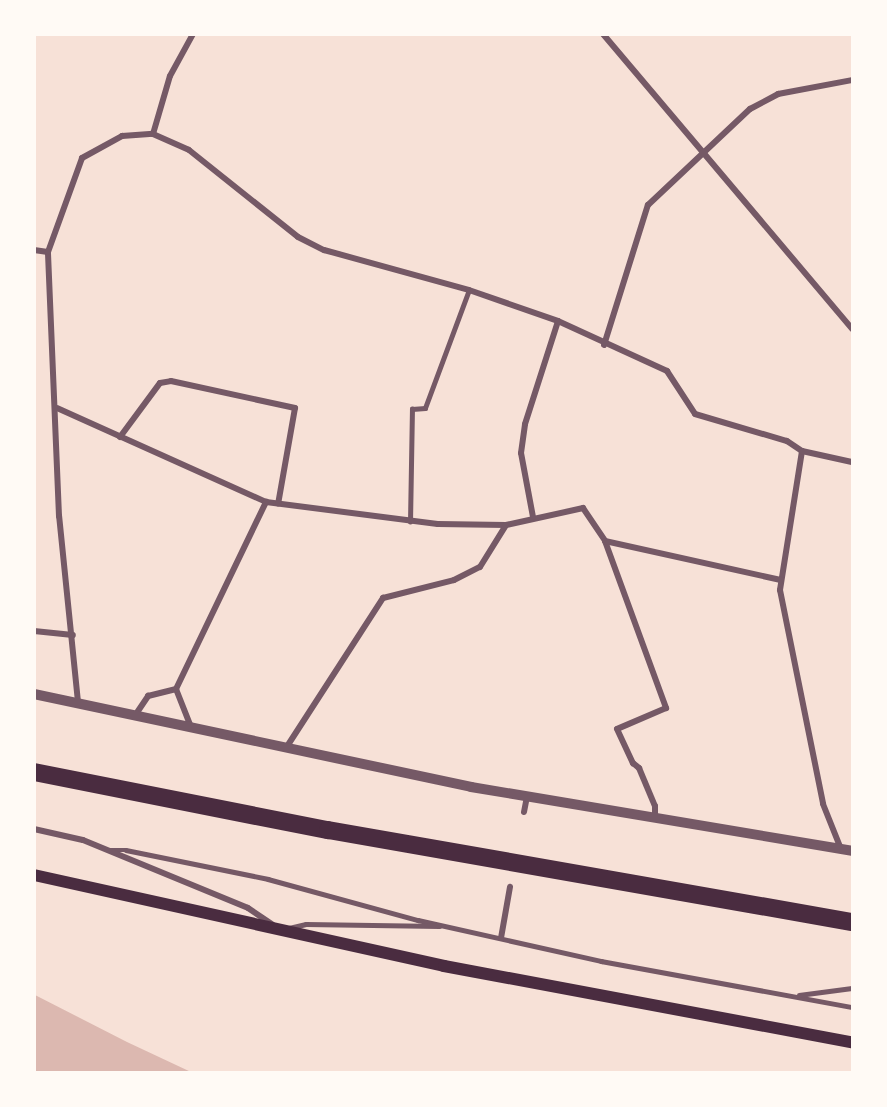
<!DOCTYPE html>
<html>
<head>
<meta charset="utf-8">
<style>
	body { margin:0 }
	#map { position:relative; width:887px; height:1107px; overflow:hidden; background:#f7e1d7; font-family:Cabin,sans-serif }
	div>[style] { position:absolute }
	.water>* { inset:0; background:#dcb8b0 }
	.service>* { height:4.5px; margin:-2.25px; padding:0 2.25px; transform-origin:2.25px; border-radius:2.25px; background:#755966 }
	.minor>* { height:6px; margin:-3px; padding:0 3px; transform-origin:3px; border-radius:3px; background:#755966 }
	.tertiary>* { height:10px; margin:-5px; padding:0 5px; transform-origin:5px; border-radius:5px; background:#755966 }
	.secondary>* { height:12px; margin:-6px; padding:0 6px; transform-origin:6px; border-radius:6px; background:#4a2c40 }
	.motorway>* { height:18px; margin:-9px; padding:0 9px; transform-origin:9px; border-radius:9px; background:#4a2c40 }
	span { translate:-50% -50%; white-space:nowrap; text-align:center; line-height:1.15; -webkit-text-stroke:4.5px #fffaf5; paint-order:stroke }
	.frame { position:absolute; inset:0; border:36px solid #fffaf5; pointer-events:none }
</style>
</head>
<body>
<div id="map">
	<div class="water">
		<div style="clip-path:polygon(35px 995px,127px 1042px,191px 1072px,35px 1072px)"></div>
	</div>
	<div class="service">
		<div style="left:410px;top:522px;width:113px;rotate:-89deg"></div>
		<div style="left:412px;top:409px;width:13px;rotate:-4deg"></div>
		<div style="left:425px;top:408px;width:126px;rotate:-69.6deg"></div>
		<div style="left:110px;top:850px;width:16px"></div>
		<div style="left:126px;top:850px;width:145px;rotate:11.5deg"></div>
		<div style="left:268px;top:879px;width:156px;rotate:15.3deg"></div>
		<div style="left:418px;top:920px;width:188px;rotate:12.6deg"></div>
		<div style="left:601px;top:961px;width:255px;rotate:10.4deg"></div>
		<div style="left:289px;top:928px;width:17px;rotate:-13deg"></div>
		<div style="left:306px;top:924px;width:133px;rotate:0.9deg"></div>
		<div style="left:799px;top:995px;width:53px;rotate:-7.5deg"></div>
	</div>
	<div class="minor">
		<div style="left:603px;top:34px;width:386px;rotate:49.8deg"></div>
		<div style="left:153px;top:134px;width:60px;rotate:-73.7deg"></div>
		<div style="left:170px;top:76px;width:48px;rotate:-61.3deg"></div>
		<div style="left:34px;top:250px;width:14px;rotate:8deg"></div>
		<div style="left:604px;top:345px;width:147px;rotate:-72.6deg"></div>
		<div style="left:648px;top:205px;width:140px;rotate:-43.3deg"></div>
		<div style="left:750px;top:109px;width:32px;rotate:-28deg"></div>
		<div style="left:778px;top:94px;width:75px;rotate:-10.7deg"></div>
		<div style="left:57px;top:408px;width:229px;rotate:24.2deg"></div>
		<div style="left:266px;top:502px;width:173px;rotate:7.3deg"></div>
		<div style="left:438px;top:524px;width:68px;rotate:0.8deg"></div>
		<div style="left:506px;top:525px;width:79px;rotate:-12.4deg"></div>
		<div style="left:583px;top:508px;width:40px;rotate:56deg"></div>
		<div style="left:605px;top:541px;width:178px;rotate:69.9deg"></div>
		<div style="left:666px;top:708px;width:53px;rotate:156.8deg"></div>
		<div style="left:617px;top:729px;width:38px;rotate:65deg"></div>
		<div style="left:633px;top:763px;width:8px;rotate:40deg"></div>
		<div style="left:639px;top:768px;width:41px;rotate:67.2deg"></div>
		<div style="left:655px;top:806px;width:11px;rotate:90deg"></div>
		<div style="left:120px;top:437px;width:67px;rotate:-53.5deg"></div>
		<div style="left:160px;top:383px;width:11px;rotate:-10deg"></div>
		<div style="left:171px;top:381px;width:127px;rotate:12.3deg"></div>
		<div style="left:295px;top:408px;width:97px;rotate:100deg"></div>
		<div style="left:802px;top:451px;width:141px;rotate:99deg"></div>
		<div style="left:780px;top:590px;width:218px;rotate:78.6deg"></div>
		<div style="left:823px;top:804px;width:48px;rotate:68.2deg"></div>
		<div style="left:533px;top:517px;width:65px;rotate:-100.6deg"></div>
		<div style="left:521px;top:453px;width:29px;rotate:-82deg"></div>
		<div style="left:525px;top:424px;width:108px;rotate:-72.2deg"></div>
		<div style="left:605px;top:541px;width:180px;rotate:12.5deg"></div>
		<div style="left:34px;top:631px;width:39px;rotate:6deg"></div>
		<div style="left:176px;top:689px;width:41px;rotate:68.5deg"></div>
		<div style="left:78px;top:702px;width:187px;rotate:-95.8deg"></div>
		<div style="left:59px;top:516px;width:264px;rotate:-92.4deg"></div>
		<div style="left:48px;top:252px;width:100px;rotate:-70.1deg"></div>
		<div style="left:82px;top:158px;width:46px;rotate:-28.8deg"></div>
		<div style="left:122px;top:136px;width:31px;rotate:-4deg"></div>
		<div style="left:153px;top:134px;width:39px;rotate:24deg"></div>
		<div style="left:189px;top:150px;width:139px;rotate:38.6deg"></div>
		<div style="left:298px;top:237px;width:29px;rotate:27deg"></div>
		<div style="left:324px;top:250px;width:150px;rotate:15.4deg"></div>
		<div style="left:469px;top:290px;width:94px;rotate:19.2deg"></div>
		<div style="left:558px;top:321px;width:120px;rotate:24.6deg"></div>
		<div style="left:667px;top:371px;width:51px;rotate:56.9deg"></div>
		<div style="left:695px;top:414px;width:96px;rotate:16.4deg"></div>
		<div style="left:787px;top:441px;width:18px;rotate:34deg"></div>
		<div style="left:802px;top:451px;width:51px;rotate:12.4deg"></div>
		<div style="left:136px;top:714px;width:22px;rotate:-56deg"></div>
		<div style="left:148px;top:696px;width:29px;rotate:-14deg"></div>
		<div style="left:176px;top:689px;width:208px;rotate:-64.3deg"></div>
		<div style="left:286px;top:748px;width:179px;rotate:-57.1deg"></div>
		<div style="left:383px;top:598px;width:73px;rotate:-14.2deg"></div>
		<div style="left:454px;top:580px;width:29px;rotate:-27deg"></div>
		<div style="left:480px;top:567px;width:49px;rotate:-58.2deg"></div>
		<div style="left:524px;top:812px;width:16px;rotate:-79deg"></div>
		<div style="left:34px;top:829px;width:50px;rotate:12.7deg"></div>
		<div style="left:83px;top:840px;width:178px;rotate:22.4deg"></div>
		<div style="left:248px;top:908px;width:29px;rotate:34deg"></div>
		<div style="left:501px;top:938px;width:52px;rotate:-80deg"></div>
	</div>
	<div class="tertiary">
		<div style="left:34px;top:694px;width:447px;rotate:12deg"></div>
		<div style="left:471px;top:787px;width:386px;rotate:9.5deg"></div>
	</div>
	<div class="secondary">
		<div style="left:34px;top:875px;width:420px;rotate:12.5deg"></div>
		<div style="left:444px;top:966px;width:415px;rotate:10.6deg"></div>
	</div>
	<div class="motorway">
		<div style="left:34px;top:772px;width:300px;rotate:11.2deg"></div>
		<div style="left:328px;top:830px;width:532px;rotate:9.96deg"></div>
	</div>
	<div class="frame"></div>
</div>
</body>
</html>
